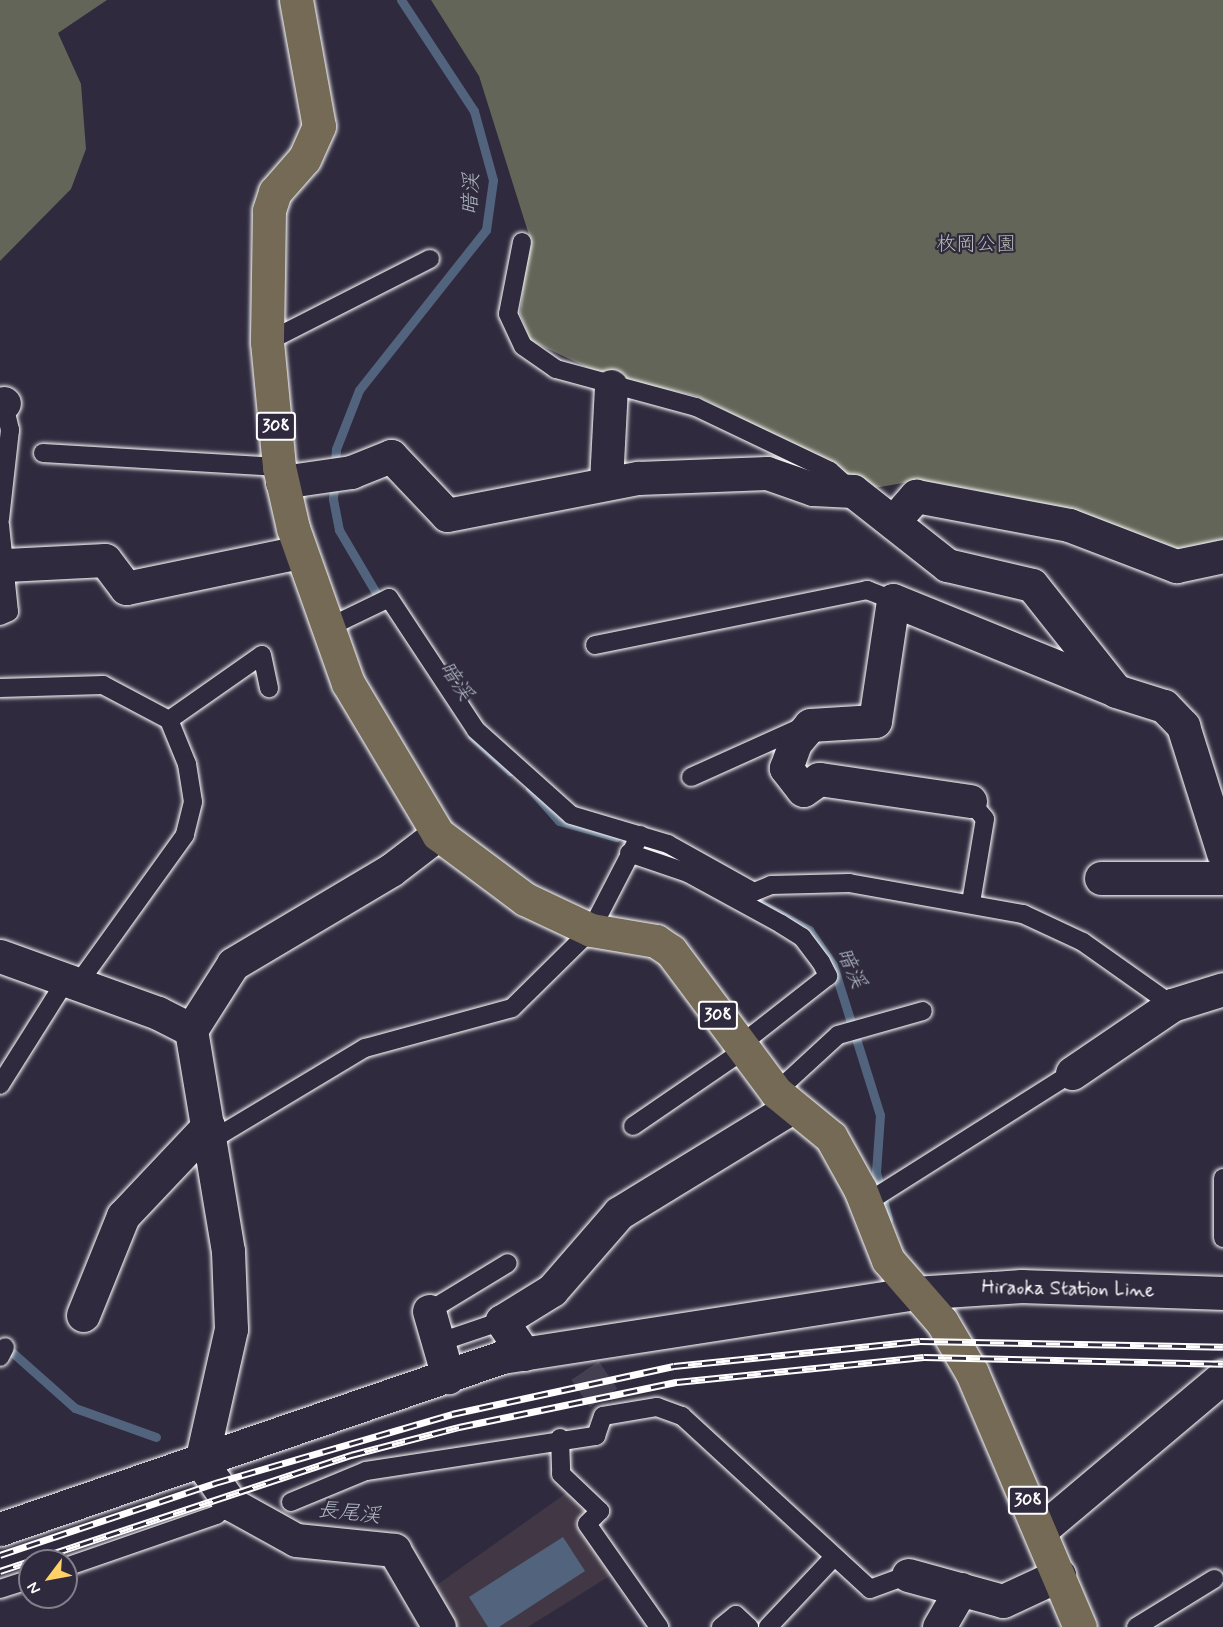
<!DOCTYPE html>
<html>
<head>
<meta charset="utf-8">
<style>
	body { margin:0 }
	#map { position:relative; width:1223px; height:1627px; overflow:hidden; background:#2f2a3d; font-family:Mynerve,"Klee One",sans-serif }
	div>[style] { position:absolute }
	.built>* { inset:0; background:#413745 }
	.green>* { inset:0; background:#626557 }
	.water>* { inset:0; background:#52647d }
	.stream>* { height:9px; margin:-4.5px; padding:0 4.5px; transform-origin:4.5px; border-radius:4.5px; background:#52647d }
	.minor-tunnel>* { height:33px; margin-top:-16.5px; transform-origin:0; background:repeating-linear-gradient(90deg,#443f50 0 33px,transparent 0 49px) }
	.roads { filter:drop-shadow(0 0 2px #fff) drop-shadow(0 0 2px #fff) }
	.service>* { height:18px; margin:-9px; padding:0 9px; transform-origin:9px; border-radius:9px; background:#2f2a3d }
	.minor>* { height:33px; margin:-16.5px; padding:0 16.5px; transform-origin:16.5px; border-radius:16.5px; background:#2f2a3d }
	.secondary>* { height:33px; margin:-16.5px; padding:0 16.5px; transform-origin:16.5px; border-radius:16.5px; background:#2f2a3d }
	.trunk>* { height:33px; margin:-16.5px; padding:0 16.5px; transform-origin:16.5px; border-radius:16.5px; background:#756a55 }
	.rail>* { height:7px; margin-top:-3.5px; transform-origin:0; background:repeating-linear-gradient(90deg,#2f2a3d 0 14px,#fff 0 28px); box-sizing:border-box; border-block:2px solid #fff }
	span { translate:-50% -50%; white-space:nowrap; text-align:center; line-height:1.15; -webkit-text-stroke:4.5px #2f2a3d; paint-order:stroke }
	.shield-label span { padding:2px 4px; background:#2f2a3d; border:2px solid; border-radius:4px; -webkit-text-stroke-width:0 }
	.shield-label { font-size:18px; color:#fff; font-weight:700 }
	.park-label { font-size:20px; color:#b8bab3 }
	.street-label { font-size:20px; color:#fff }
	.water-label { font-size:21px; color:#b1b9c4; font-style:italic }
	.north { position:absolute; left:18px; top:1549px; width:60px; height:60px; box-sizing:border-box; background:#2f2a3d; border:2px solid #827f8b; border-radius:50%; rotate:238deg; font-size:16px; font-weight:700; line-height:24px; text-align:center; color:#fff }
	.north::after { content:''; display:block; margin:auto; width:21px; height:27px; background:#ffd166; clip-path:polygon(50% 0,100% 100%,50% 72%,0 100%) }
</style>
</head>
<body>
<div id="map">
	<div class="built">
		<div style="clip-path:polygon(572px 1489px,595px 1512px,582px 1524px,616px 1572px,528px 1627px,456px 1627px,434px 1587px)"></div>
	</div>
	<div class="green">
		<div style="clip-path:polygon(0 0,107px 0,58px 33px,81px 84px,86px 149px,71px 189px,0 261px)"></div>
		<div style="clip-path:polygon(431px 0,1223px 0,1223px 548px,1184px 554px,972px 489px,909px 482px,868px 489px,839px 468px,697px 396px,608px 377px,531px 341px,520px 314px,529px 235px,479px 76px)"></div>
	</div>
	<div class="water">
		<div style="clip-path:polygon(563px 1537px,585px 1571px,499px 1627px,488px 1627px,469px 1597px)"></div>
	</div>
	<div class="stream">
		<div style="left:382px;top:603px;width:85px;rotate:-120.5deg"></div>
		<div style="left:339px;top:530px;width:32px;rotate:-101deg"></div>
		<div style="left:333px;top:499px;width:50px;rotate:-86.6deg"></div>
		<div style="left:336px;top:449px;width:63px;rotate:-68.7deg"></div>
		<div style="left:359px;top:390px;width:204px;rotate:-51.6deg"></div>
		<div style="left:486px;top:230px;width:50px;rotate:-82deg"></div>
		<div style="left:493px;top:180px;width:72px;rotate:-105.4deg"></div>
		<div style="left:474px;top:111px;width:133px;rotate:-123.3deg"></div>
		<div style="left:472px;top:736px;width:52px;rotate:42.6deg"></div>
		<div style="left:530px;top:788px;width:44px;rotate:48.7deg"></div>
		<div style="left:559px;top:821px;width:59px;rotate:15.7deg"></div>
		<div style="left:634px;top:843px;width:43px;rotate:23deg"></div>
		<div style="left:753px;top:900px;width:64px;rotate:28.2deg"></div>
		<div style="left:809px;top:930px;width:42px;rotate:55.6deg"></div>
		<div style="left:833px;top:965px;width:157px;rotate:72.6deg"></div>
		<div style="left:880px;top:1115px;width:57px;rotate:94deg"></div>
		<div style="left:876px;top:1172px;width:49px;rotate:75.7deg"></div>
		<div style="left:4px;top:1345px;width:95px;rotate:41.6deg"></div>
		<div style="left:75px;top:1408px;width:86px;rotate:19.7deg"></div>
	</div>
	<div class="minor-tunnel">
		<div style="left:585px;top:1370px;width:53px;rotate:55.7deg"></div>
	</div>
	<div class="roads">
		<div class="service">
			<div style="left:522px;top:242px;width:73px;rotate:101deg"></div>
			<div style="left:508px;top:314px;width:35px;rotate:65deg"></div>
			<div style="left:523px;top:346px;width:40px;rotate:34.9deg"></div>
			<div style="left:556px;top:369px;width:145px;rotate:15.2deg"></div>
			<div style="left:696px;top:407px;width:148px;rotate:25.5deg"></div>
			<div style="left:830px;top:471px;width:25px;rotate:42deg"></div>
			<div style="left:267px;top:342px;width:183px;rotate:-27deg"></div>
			<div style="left:43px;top:453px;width:236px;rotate:3.4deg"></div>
			<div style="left:0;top:519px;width:90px;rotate:-83.6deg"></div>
			<div style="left:10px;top:430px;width:28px;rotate:-103deg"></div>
			<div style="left:0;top:525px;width:87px;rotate:84.1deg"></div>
			<div style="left:9px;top:612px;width:10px;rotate:156deg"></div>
			<div style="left:325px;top:629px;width:71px;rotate:-25.8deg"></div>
			<div style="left:389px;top:598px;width:158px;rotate:56.6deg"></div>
			<div style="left:476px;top:730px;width:127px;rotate:41.8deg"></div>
			<div style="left:571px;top:815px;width:101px;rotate:16.6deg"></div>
			<div style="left:668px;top:844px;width:98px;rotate:29.2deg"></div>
			<div style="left:754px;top:892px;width:18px;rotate:-22deg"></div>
			<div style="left:771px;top:885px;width:78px;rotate:-1.5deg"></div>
			<div style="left:849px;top:883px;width:177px;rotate:10.1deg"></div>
			<div style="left:1023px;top:914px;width:66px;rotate:25deg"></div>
			<div style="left:1083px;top:942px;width:109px;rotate:35.3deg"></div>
			<div style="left:595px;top:645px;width:278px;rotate:-11.4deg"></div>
			<div style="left:867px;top:590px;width:28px;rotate:21deg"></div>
			<div style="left:0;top:688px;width:103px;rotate:-1.7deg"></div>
			<div style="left:103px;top:685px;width:75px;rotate:27.9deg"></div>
			<div style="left:169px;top:720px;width:48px;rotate:67.8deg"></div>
			<div style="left:187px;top:764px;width:38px;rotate:81deg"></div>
			<div style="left:193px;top:802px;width:34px;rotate:104deg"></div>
			<div style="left:185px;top:835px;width:183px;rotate:125.7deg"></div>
			<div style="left:169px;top:720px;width:113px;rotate:-35deg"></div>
			<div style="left:262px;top:655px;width:34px;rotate:78deg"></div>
			<div style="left:691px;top:777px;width:122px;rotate:-24.2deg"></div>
			<div style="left:970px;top:801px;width:23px;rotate:50deg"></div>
			<div style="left:985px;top:819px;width:85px;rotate:99.5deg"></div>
			<div style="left:629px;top:853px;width:62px;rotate:18.7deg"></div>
			<div style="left:688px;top:873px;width:106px;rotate:28.7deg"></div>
			<div style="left:781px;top:924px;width:25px;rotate:32deg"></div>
			<div style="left:802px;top:937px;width:31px;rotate:53deg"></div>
			<div style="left:821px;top:962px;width:16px;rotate:63deg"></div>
			<div style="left:828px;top:976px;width:112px;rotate:141.9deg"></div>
			<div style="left:0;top:1085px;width:124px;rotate:-57.8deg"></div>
			<div style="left:776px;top:1092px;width:84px;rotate:-42.6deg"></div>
			<div style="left:838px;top:1035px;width:88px;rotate:-15.8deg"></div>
			<div style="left:633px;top:1126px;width:135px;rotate:-34.4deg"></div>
			<div style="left:210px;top:1141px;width:181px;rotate:-31deg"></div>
			<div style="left:365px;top:1048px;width:152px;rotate:-15.2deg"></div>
			<div style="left:512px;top:1008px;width:111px;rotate:-44.6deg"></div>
			<div style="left:591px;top:930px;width:107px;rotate:-62.7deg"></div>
			<div style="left:1223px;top:1178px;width:60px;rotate:90deg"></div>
			<div style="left:866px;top:1203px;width:244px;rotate:-32.3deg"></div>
			<div style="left:429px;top:1311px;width:92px;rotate:-31.3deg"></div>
			<div style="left:437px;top:1343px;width:69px;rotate:-18.7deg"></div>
			<div style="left:0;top:1357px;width:11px;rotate:-63deg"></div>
			<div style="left:560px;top:1438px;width:36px;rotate:88deg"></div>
			<div style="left:561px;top:1474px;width:54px;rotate:43.5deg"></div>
			<div style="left:600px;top:1511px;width:18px;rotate:135deg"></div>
			<div style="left:587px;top:1524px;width:126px;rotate:55deg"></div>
			<div style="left:291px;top:1502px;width:81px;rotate:-22.5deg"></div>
			<div style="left:366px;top:1471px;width:233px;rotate:-8.7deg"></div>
			<div style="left:596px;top:1436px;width:21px;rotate:-71deg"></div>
			<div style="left:603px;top:1416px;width:55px;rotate:-9.5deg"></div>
			<div style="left:657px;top:1407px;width:27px;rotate:20deg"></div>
			<div style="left:682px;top:1416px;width:255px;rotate:42.6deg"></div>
			<div style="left:870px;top:1589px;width:40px;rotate:-20.2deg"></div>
			<div style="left:66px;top:1567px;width:159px;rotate:-19.1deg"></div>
			<div style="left:216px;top:1515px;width:19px;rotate:-36deg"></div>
			<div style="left:0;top:1589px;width:32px;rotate:-18deg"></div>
			<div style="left:721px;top:1627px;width:19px;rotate:-39deg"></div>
			<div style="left:736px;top:1615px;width:18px;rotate:43deg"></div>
			<div style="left:768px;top:1627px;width:95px;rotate:-46.7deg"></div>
			<div style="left:1136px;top:1627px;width:92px;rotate:-31.6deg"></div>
		</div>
		<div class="minor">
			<div style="left:0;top:404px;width:4px;rotate:-14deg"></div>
			<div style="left:282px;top:482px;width:70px;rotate:-8.2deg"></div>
			<div style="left:351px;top:472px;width:43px;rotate:-21.8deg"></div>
			<div style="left:391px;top:456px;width:81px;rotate:46.5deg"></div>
			<div style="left:447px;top:515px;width:195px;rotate:-11deg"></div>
			<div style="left:638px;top:478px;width:129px;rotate:-2.2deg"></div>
			<div style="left:767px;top:473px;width:49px;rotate:19.2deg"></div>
			<div style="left:813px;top:489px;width:40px;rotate:2.9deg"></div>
			<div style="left:853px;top:491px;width:120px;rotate:38.2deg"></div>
			<div style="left:947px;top:565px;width:87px;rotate:13.2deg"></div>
			<div style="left:1032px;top:585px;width:135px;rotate:51.6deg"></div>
			<div style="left:1116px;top:691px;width:50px;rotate:17.4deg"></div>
			<div style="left:1164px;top:706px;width:28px;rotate:46deg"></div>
			<div style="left:1183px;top:726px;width:133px;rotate:72.5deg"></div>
			<div style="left:606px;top:482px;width:96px;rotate:-87deg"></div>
			<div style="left:893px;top:522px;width:35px;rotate:-49deg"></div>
			<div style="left:916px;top:496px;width:156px;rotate:10.7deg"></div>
			<div style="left:1069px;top:525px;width:115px;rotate:21deg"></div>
			<div style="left:1176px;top:566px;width:48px;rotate:-12deg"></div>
			<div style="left:6px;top:565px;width:99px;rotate:-2.9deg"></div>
			<div style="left:105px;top:560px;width:35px;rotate:53deg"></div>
			<div style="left:126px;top:588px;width:178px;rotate:-11.7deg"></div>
			<div style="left:970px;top:801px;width:153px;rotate:-171.7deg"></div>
			<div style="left:819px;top:779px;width:19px;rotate:145deg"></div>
			<div style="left:803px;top:790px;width:28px;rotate:-128deg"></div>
			<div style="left:786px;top:768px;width:27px;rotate:-70deg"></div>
			<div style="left:795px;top:743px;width:23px;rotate:-50deg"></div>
			<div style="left:810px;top:725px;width:65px;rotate:-3.5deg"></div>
			<div style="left:875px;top:721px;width:122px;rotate:-81.5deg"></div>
			<div style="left:893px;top:600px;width:240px;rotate:22.1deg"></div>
			<div style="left:438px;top:834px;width:59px;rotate:142.5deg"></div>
			<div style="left:391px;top:870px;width:184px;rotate:149.3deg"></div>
			<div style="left:233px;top:964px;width:78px;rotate:122.5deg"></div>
			<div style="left:191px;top:1030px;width:224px;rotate:80.5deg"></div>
			<div style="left:228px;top:1251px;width:78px;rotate:87.8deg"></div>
			<div style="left:231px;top:1329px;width:136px;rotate:102.7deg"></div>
			<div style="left:201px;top:1462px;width:52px;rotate:54.5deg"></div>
			<div style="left:231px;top:1504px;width:74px;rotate:29deg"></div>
			<div style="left:296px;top:1540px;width:99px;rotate:5.8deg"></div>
			<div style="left:394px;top:1550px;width:89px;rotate:59.7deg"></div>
			<div style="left:1101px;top:878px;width:122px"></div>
			<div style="left:0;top:956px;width:168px;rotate:19.8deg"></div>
			<div style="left:158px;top:1013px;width:37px;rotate:27deg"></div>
			<div style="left:1072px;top:1073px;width:121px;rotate:-34.2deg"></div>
			<div style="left:1172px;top:1005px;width:53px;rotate:-17.4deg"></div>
			<div style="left:429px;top:1311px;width:69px;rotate:73.9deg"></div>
			<div style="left:83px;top:1315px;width:107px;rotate:-68deg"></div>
			<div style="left:123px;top:1216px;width:124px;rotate:-46.6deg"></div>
			<div style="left:524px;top:1354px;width:40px;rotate:-124deg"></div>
			<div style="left:502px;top:1321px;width:59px;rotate:-31.8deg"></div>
			<div style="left:552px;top:1290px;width:102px;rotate:-49deg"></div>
			<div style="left:619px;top:1213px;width:203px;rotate:-31.5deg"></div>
			<div style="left:0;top:1529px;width:531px;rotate:-18.91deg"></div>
			<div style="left:502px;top:1357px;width:417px;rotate:-8.8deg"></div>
			<div style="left:1041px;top:1530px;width:238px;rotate:-40.1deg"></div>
			<div style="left:908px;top:1575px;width:98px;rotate:15.3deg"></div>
			<div style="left:1003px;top:1601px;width:62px;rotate:-24.9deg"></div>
			<div style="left:939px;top:1627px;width:44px;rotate:-59.9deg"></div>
		</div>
		<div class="secondary">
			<div style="left:914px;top:1293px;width:108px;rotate:-3.7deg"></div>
			<div style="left:1022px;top:1286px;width:201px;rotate:2deg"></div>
		</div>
		<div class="trunk">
			<div style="left:296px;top:0;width:128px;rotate:79.7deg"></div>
			<div style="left:319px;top:126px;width:36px;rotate:114deg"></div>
			<div style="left:304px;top:159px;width:44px;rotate:131.3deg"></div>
			<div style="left:275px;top:192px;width:20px;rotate:108deg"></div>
			<div style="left:269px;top:211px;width:131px;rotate:90.9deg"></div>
			<div style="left:267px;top:342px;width:126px;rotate:84.5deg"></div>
			<div style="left:279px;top:467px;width:63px;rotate:77.1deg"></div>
			<div style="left:293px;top:528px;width:164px;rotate:70.5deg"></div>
			<div style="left:348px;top:683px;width:176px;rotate:59.2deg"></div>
			<div style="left:438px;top:834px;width:109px;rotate:36.8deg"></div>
			<div style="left:525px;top:899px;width:73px;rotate:25.2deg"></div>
			<div style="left:591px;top:930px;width:66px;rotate:9.6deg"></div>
			<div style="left:656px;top:941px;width:18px;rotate:34deg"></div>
			<div style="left:671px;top:951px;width:176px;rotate:53.3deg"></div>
			<div style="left:776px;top:1092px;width:71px;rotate:39.3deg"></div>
			<div style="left:831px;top:1137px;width:60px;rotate:60.9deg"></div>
			<div style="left:860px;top:1189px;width:76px;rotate:68.5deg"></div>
			<div style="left:888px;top:1260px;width:82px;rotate:48.9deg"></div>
			<div style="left:942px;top:1322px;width:59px;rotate:59.5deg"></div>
			<div style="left:972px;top:1373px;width:276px;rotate:67deg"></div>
		</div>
	</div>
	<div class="rail">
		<div style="left:0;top:1555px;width:227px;rotate:-18.5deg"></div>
		<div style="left:215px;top:1483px;width:247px;rotate:-16.2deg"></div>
		<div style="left:452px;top:1414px;width:227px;rotate:-12.2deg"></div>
		<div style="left:674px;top:1366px;width:247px;rotate:-5.8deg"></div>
		<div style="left:920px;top:1341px;width:303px;rotate:1.1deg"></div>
		<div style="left:0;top:1571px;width:370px;rotate:-18.3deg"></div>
		<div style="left:351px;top:1455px;width:112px;rotate:-14.5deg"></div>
		<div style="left:459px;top:1427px;width:223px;rotate:-11.7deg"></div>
		<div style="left:677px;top:1382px;width:248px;rotate:-5.8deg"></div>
		<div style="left:924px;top:1357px;width:299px;rotate:1.3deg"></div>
	</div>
	<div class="shield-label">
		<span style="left:276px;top:426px">308</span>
		<span style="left:718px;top:1015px">308</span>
		<span style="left:1028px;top:1500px">308</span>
	</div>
	<div class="park-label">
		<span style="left:976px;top:244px">枚岡公園</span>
	</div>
	<div class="street-label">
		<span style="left:1068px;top:1289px;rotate:1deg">Hiraoka Station Line</span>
	</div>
	<div class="water-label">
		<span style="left:471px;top:194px;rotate:-88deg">暗渓</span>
		<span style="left:456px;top:681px;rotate:56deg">暗渓</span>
		<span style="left:851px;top:968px;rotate:65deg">暗渓</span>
		<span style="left:349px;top:1513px;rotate:6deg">長尾渓</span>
	</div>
	<div class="north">N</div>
</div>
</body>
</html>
